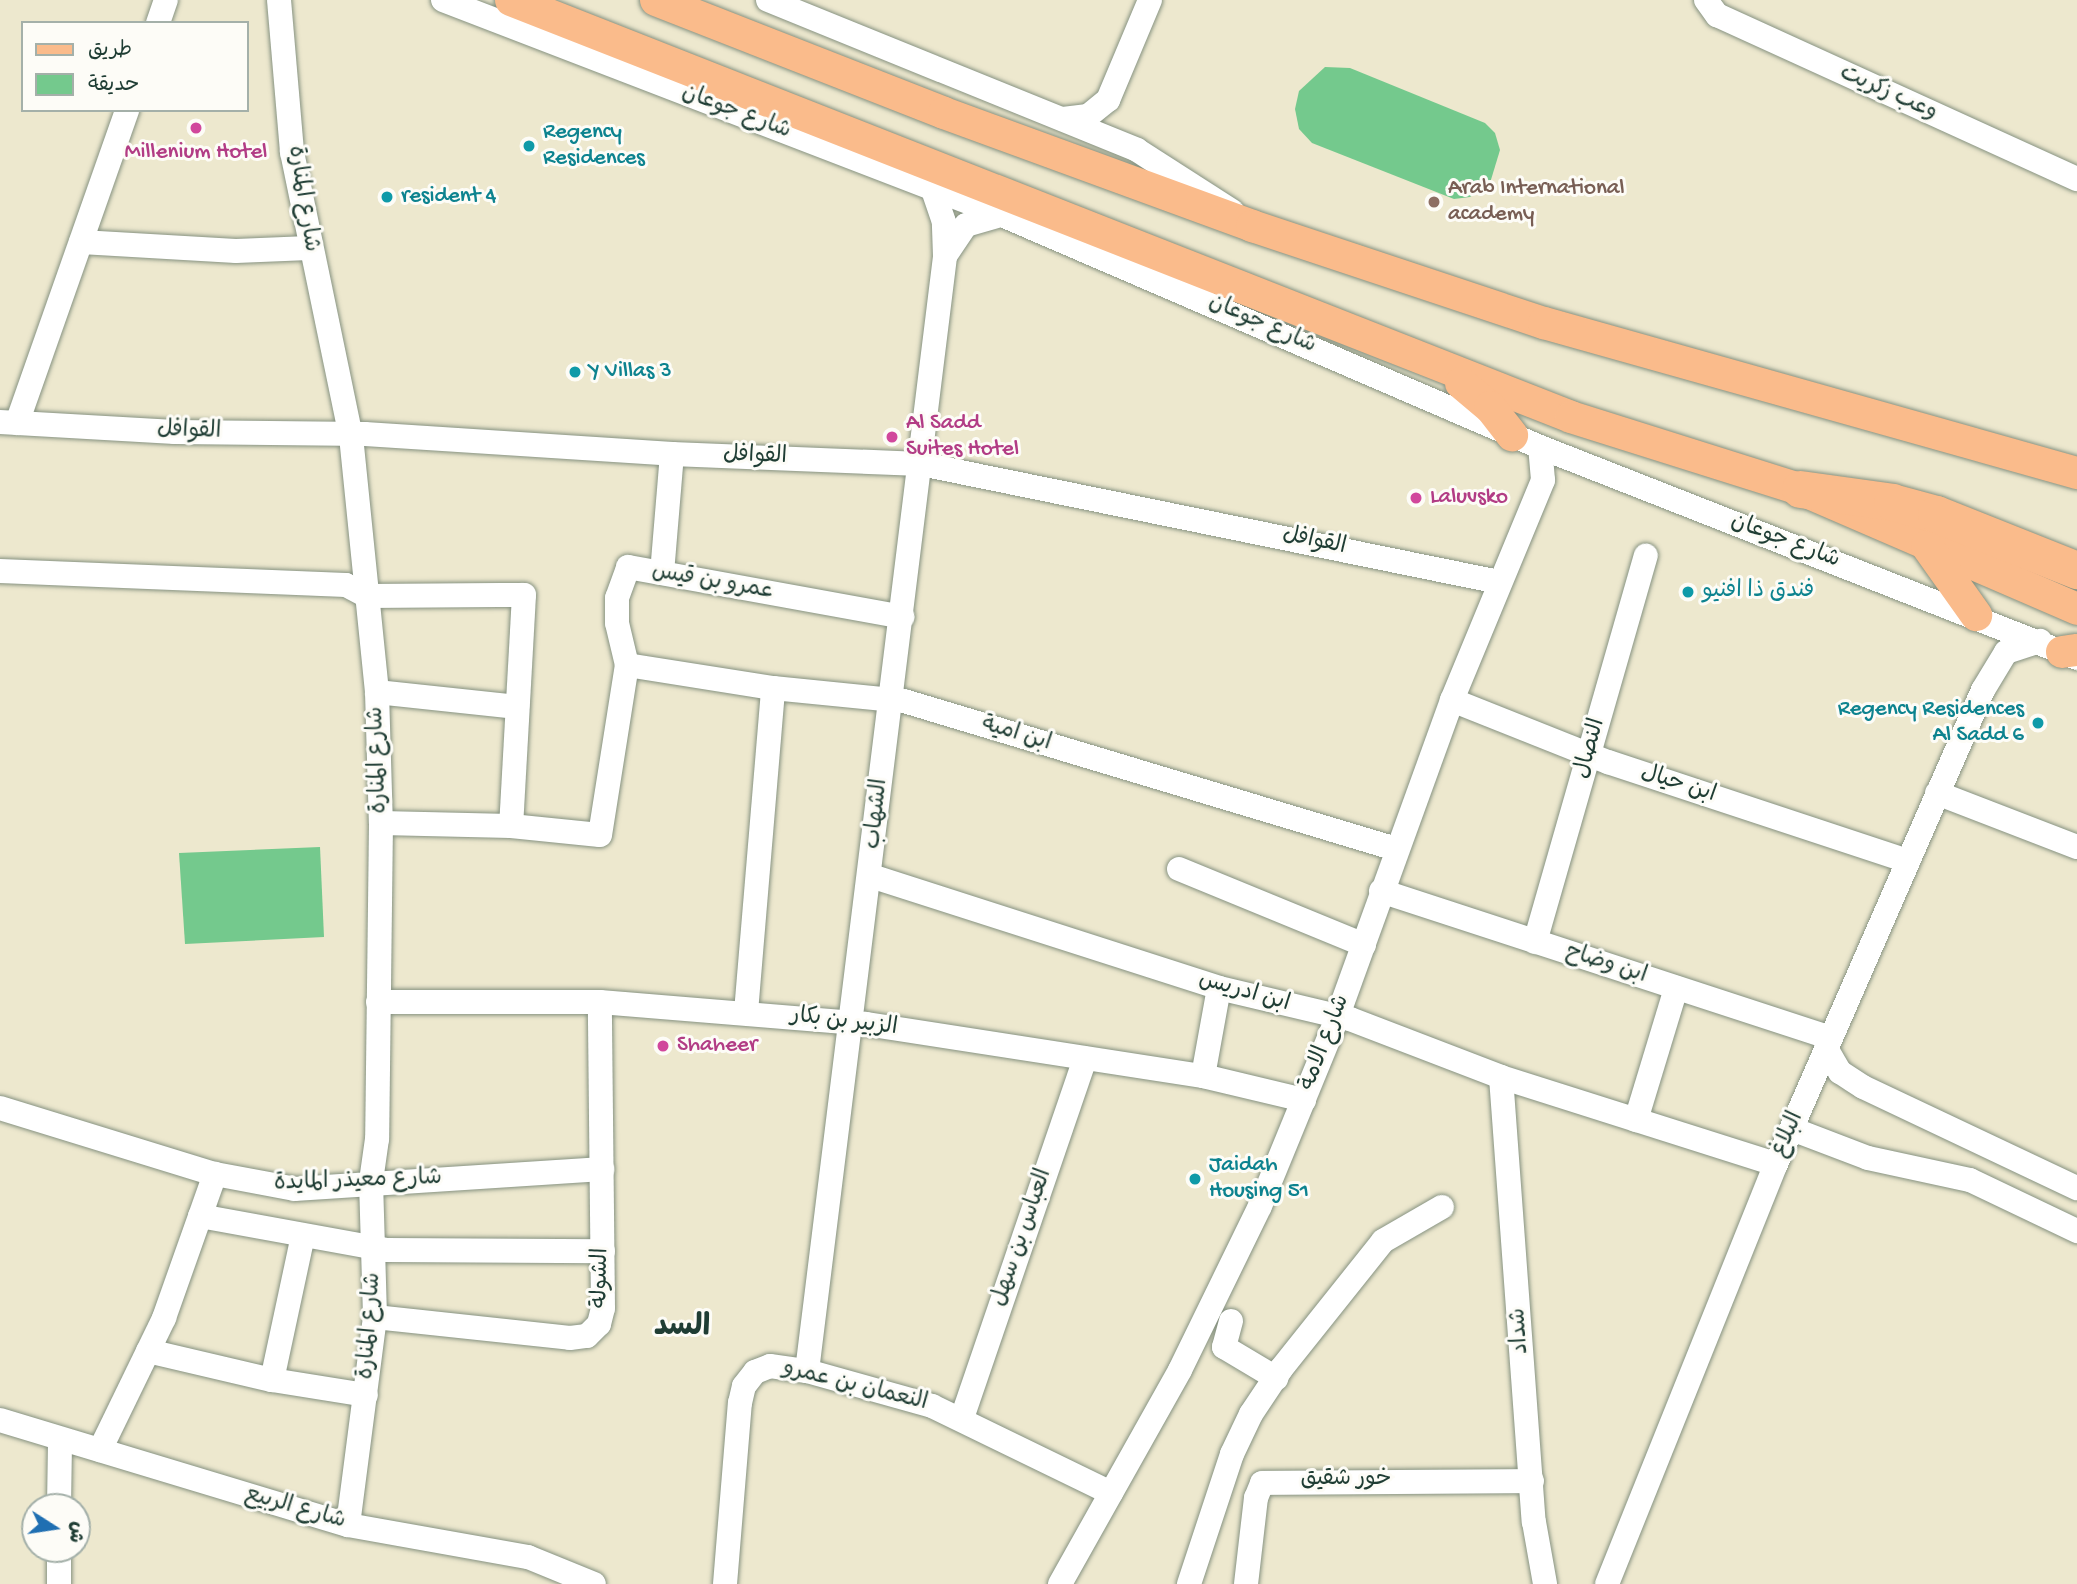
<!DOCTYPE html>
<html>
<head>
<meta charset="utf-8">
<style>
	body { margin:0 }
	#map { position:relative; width:2077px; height:1584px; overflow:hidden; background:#ede8ce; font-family:"Gochi Hand","Playpen Sans Arabic",sans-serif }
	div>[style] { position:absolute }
	.green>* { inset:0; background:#74c98d }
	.roads { filter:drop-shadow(0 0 2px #869281) drop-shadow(0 0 2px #869281) }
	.minor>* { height:24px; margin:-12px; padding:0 12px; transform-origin:12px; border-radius:12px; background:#fff }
	.major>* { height:32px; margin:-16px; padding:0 16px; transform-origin:16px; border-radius:16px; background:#fabb8b }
	.highway>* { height:37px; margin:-18.5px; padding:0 18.5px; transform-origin:18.5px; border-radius:18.5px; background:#fabb8b }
	.dots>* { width:19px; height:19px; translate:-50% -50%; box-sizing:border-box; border:4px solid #fdfcf7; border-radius:50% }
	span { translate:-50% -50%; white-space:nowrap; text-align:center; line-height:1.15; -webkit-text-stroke:6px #fdfcf7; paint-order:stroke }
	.street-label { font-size:23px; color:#1f3d34 }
	.culture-label { font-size:23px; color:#0d838f }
	.left { translate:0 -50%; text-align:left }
	.right { translate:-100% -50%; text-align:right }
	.hotel-label { font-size:23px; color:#b23c85 }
	.education-label { font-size:23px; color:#785e54 }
	.district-label { font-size:30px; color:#1f3d34; font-weight:700 }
	.legend { position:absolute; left:21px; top:21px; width:228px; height:91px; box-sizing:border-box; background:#fdfcf7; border:2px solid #a4b0a9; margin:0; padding:9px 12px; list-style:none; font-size:21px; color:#1f3d34 }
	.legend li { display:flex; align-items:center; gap:14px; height:35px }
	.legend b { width:35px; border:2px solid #a4b0a9 }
	.north { position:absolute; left:21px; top:1493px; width:70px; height:70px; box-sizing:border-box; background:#fdfcf7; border:2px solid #a4b0a9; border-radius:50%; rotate:102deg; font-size:19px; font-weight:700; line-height:28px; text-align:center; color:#1f3d34 }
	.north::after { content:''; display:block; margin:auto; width:24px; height:32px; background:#1f6fb2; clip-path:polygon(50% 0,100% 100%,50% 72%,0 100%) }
</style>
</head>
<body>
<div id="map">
	<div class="green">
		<div style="clip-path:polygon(1325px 67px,1350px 68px,1485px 123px,1495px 133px,1500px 150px,1490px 183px,1470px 197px,1454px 199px,1312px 143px,1299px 129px,1295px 109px,1299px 91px)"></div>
		<div style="clip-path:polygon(320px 847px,324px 937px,185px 944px,179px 853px)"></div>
	</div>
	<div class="roads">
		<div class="minor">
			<div style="left:279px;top:0;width:153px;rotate:85.1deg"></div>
			<div style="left:292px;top:152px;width:290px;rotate:78.3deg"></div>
			<div style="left:351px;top:436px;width:257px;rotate:84.2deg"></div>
			<div style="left:377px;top:692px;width:131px;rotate:88.3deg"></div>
			<div style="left:381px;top:823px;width:316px;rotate:90.7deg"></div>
			<div style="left:377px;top:1139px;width:42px;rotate:98.1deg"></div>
			<div style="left:371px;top:1181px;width:136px;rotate:88.3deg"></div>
			<div style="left:375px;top:1317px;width:210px;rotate:97.4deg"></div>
			<div style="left:443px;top:0;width:599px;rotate:21.04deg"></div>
			<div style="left:1002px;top:215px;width:586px;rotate:23.33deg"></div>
			<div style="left:1540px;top:447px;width:577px;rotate:21.45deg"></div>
			<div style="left:768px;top:0;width:398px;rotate:22.1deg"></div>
			<div style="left:1137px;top:150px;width:113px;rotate:32.7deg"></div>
			<div style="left:1706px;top:0;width:19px;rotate:54deg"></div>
			<div style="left:1717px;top:15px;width:396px;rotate:24.5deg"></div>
			<div style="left:158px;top:23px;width:24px;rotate:-71deg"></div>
			<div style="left:1063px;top:119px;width:25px;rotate:-7deg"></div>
			<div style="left:1088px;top:116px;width:26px;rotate:-39deg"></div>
			<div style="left:1108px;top:100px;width:108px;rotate:-67.2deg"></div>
			<div style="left:81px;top:242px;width:155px;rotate:3.3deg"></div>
			<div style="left:236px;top:251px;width:73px;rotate:-2.4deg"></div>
			<div style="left:945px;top:256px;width:37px;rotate:-56deg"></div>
			<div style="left:966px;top:225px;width:37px;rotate:-16deg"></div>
			<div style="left:0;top:422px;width:175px;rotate:3.3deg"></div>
			<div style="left:175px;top:432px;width:190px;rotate:0.6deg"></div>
			<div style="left:365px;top:434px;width:308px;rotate:3.7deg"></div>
			<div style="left:672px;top:454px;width:249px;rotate:2.3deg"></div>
			<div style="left:921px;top:464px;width:590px;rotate:11.54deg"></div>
			<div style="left:17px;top:423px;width:332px;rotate:-70.6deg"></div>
			<div style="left:0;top:571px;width:346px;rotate:2.3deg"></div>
			<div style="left:346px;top:585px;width:24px;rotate:28deg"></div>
			<div style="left:367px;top:596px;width:157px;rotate:-0.4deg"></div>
			<div style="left:524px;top:595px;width:231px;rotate:93.2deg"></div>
			<div style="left:662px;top:573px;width:119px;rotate:-85.2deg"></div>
			<div style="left:627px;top:665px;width:148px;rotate:9deg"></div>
			<div style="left:773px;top:688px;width:132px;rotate:5.7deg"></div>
			<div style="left:904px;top:701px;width:514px;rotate:16.74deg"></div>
			<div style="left:377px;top:692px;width:141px;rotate:6.1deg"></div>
			<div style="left:1452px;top:700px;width:168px;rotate:21.7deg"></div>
			<div style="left:1608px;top:762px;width:316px;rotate:18.3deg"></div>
			<div style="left:1937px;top:793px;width:150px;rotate:21.1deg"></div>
			<div style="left:381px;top:823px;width:130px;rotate:1.3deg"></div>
			<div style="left:511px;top:826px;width:89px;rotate:5.8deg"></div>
			<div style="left:600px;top:835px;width:172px;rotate:-81deg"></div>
			<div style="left:627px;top:665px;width:43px;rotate:-103.4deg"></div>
			<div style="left:617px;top:623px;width:25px;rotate:-90deg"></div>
			<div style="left:617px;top:598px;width:33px;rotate:-70deg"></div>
			<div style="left:628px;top:567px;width:279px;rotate:10.3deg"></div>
			<div style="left:1179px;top:869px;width:200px;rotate:22.3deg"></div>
			<div style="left:871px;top:876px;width:366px;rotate:17.8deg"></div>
			<div style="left:1219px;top:988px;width:135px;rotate:13.3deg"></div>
			<div style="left:1350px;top:1019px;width:162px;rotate:21deg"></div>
			<div style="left:1501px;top:1077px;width:288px;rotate:17.6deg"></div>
			<div style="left:1381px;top:891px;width:473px;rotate:18.1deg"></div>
			<div style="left:1535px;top:942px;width:402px;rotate:-74deg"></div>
			<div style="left:378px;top:1002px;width:222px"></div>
			<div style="left:600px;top:1002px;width:267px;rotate:4.7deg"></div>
			<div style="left:866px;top:1024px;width:341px;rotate:8.8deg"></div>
			<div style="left:1203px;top:1076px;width:104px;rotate:13.4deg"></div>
			<div style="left:746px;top:1012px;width:325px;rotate:-85.2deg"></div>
			<div style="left:1826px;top:1048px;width:28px;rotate:60deg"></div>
			<div style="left:1840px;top:1072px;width:27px;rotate:33deg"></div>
			<div style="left:1863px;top:1087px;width:237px;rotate:25.3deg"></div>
			<div style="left:1203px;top:1076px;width:89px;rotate:-79.7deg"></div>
			<div style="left:1501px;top:1077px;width:446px;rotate:85.8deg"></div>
			<div style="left:1534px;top:1522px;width:63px;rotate:79.9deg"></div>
			<div style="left:0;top:1108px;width:225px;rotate:17.1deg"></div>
			<div style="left:215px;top:1174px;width:81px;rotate:10.6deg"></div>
			<div style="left:295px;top:1189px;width:308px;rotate:-3.7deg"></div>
			<div style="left:1636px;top:1120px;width:138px;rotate:-73.1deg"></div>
			<div style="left:1792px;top:1129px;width:81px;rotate:20.9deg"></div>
			<div style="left:1868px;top:1158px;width:104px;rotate:12.2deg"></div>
			<div style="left:1970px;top:1180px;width:119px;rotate:25.5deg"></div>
			<div style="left:200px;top:1216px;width:190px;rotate:10.3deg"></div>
			<div style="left:387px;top:1250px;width:216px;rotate:0.3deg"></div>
			<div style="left:375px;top:1317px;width:196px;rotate:6.1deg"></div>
			<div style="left:570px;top:1338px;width:17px;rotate:-7deg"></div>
			<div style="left:587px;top:1336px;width:17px;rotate:-45deg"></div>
			<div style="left:599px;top:1324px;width:16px;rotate:-76deg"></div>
			<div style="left:603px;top:1308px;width:306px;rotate:-90.6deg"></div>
			<div style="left:1231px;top:1321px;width:27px;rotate:105deg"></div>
			<div style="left:1224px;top:1347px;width:61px;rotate:30.8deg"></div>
			<div style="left:148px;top:1351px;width:127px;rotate:13.2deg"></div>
			<div style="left:272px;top:1380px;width:95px;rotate:9.1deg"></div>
			<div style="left:807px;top:1371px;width:1124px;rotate:-82.94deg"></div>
			<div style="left:945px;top:256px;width:34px;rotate:-92deg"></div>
			<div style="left:944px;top:222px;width:36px;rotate:-109deg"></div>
			<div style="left:272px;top:1380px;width:147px;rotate:-77.9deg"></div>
			<div style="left:962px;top:1418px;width:380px;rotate:-71.1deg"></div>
			<div style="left:0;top:1420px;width:363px;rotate:16.8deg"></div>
			<div style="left:348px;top:1525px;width:183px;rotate:10.1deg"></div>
			<div style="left:528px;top:1557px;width:71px;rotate:22.2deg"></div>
			<div style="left:100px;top:1450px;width:147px;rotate:-64.1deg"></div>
			<div style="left:164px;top:1318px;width:153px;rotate:-70.5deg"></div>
			<div style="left:59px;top:1507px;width:66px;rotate:-89.1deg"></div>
			<div style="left:59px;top:1584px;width:35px;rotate:-90deg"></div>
			<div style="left:725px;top:1584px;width:182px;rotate:-85.3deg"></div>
			<div style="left:740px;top:1403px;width:17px;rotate:-77deg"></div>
			<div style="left:744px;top:1386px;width:18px;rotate:-52deg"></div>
			<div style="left:755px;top:1372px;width:16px;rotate:-22deg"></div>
			<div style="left:770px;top:1366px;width:37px;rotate:8deg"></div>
			<div style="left:807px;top:1371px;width:130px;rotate:15.6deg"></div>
			<div style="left:932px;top:1406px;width:199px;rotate:25.9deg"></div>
			<div style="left:1060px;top:1584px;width:245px;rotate:-60.7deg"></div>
			<div style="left:1180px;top:1370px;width:182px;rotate:-64deg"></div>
			<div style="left:1260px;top:1206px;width:203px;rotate:-67.7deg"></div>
			<div style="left:1337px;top:1018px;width:338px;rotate:-70.1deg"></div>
			<div style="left:1452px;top:700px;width:238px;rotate:-67.5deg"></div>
			<div style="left:1543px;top:480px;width:33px;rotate:-95deg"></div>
			<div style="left:1189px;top:1584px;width:137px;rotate:-71.7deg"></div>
			<div style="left:1232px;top:1454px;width:44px;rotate:-64.6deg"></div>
			<div style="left:1251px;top:1414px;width:54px;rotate:-56.3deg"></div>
			<div style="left:1281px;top:1369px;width:164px;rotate:-51.4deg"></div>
			<div style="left:1383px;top:1241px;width:68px;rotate:-30deg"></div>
			<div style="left:1246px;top:1584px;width:87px;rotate:-83.4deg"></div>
			<div style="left:1256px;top:1498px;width:16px;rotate:-68deg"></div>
			<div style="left:1262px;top:1483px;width:270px;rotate:-0.4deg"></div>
			<div style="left:1607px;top:1584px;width:453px;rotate:-68.1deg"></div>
			<div style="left:1776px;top:1164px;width:517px;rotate:-66.41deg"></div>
			<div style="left:1983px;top:690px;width:44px;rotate:-58.8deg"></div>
			<div style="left:2006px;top:652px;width:36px;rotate:-18deg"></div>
		</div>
		<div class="major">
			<div style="left:511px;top:0;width:1139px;rotate:21.47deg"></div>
			<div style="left:1571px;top:417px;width:240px;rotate:17.5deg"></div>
			<div style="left:1800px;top:489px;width:302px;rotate:23.4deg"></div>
			<div style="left:656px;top:0;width:309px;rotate:21.4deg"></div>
			<div style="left:944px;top:113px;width:328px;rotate:20.1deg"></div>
			<div style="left:1252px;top:226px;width:308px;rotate:18.4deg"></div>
			<div style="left:1544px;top:323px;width:554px;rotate:15.72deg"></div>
			<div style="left:1461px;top:383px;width:38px;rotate:40deg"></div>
			<div style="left:1490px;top:407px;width:36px;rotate:52deg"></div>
			<div style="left:1927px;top:546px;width:85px;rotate:54.6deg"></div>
			<div style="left:2062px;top:652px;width:15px;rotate:-8deg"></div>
		</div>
		<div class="highway">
			<div style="left:1800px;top:489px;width:93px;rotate:8deg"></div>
			<div style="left:1892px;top:502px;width:46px;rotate:15.3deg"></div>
			<div style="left:1936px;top:514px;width:152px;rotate:21.7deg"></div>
		</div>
	</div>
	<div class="dots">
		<div style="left:196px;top:128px;background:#d1479c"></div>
		<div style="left:529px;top:146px;background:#0f9aa8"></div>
		<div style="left:387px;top:197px;background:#0f9aa8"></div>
		<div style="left:1434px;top:202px;background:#8d6e63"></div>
		<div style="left:575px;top:372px;background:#0f9aa8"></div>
		<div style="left:892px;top:437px;background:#d1479c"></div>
		<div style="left:1416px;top:498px;background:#d1479c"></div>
		<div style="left:1688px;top:592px;background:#0f9aa8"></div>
		<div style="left:2038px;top:723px;background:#0f9aa8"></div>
		<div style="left:663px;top:1046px;background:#d1479c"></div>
		<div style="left:1195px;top:1179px;background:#0f9aa8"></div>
	</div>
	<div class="street-label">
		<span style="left:1888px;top:94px;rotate:24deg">وعب زكريت</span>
		<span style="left:736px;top:113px;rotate:21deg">شارع جوعان</span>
		<span style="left:302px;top:199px;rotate:81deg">شارع المنارة</span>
		<span style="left:1262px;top:325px;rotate:24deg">شارع جوعان</span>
		<span style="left:189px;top:432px;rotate:2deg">القوافل</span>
		<span style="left:755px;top:457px;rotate:2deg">القوافل</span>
		<span style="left:1314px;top:542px;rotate:12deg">القوافل</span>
		<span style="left:1785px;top:542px;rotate:21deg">شارع جوعان</span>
		<span style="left:713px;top:583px;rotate:10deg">عمرو بن قيس</span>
		<span style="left:1016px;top:735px;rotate:17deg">ابن امية</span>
		<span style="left:1591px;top:749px;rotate:-74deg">النصال</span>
		<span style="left:379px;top:760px;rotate:-92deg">شارع المنارة</span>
		<span style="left:1678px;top:785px;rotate:18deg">ابن حيال</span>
		<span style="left:878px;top:814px;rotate:-84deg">الشهاب</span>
		<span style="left:1606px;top:965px;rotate:18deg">ابن وضاح</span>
		<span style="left:1244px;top:993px;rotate:16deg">ابن ادريس</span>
		<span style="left:844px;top:1023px;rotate:7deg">الزبير بن بكار</span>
		<span style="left:1326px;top:1043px;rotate:-69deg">شارع الامة</span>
		<span style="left:1789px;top:1135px;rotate:-66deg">البلاغ</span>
		<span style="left:358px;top:1182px;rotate:-2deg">شارع معيذر المايدة</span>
		<span style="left:1023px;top:1238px;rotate:-71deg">العباس بن سهل</span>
		<span style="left:602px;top:1278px;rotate:-89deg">الشولة</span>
		<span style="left:371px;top:1326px;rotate:-86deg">شارع المنارة</span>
		<span style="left:1521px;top:1331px;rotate:-94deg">شداد</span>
		<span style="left:855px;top:1387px;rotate:14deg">النعمان بن عمرو</span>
		<span style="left:1346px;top:1480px">خور شقيق</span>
		<span style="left:295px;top:1509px;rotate:16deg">شارع الربيع</span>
	</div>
	<div class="culture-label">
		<span class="left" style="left:543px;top:146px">Regency<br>Residences</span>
		<span class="left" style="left:401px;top:197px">resident 4</span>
		<span class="left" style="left:589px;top:372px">Y Villas 3</span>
		<span class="left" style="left:1702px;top:592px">فندق ذا افنيو</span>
		<span class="right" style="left:2024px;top:723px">Regency Residences<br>Al Sadd 6</span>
		<span class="left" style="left:1209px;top:1179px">Jaidah<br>Housing 51</span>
	</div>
	<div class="hotel-label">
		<span style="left:196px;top:153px">Millenium Hotel</span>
		<span class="left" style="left:906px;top:437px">Al Sadd<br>Suites Hotel</span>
		<span class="left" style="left:1430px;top:498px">Laluvsko</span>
		<span class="left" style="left:677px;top:1046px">Shaheer</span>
	</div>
	<div class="education-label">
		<span class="left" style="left:1448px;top:202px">Arab International<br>academy</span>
	</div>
	<div class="district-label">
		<span style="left:682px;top:1329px">السد</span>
	</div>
	<ul class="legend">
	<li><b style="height:9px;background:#fabb8b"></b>طريق</li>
	<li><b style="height:19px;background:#74c98d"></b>حديقة</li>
	</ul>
	<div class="north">ش</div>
</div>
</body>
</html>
